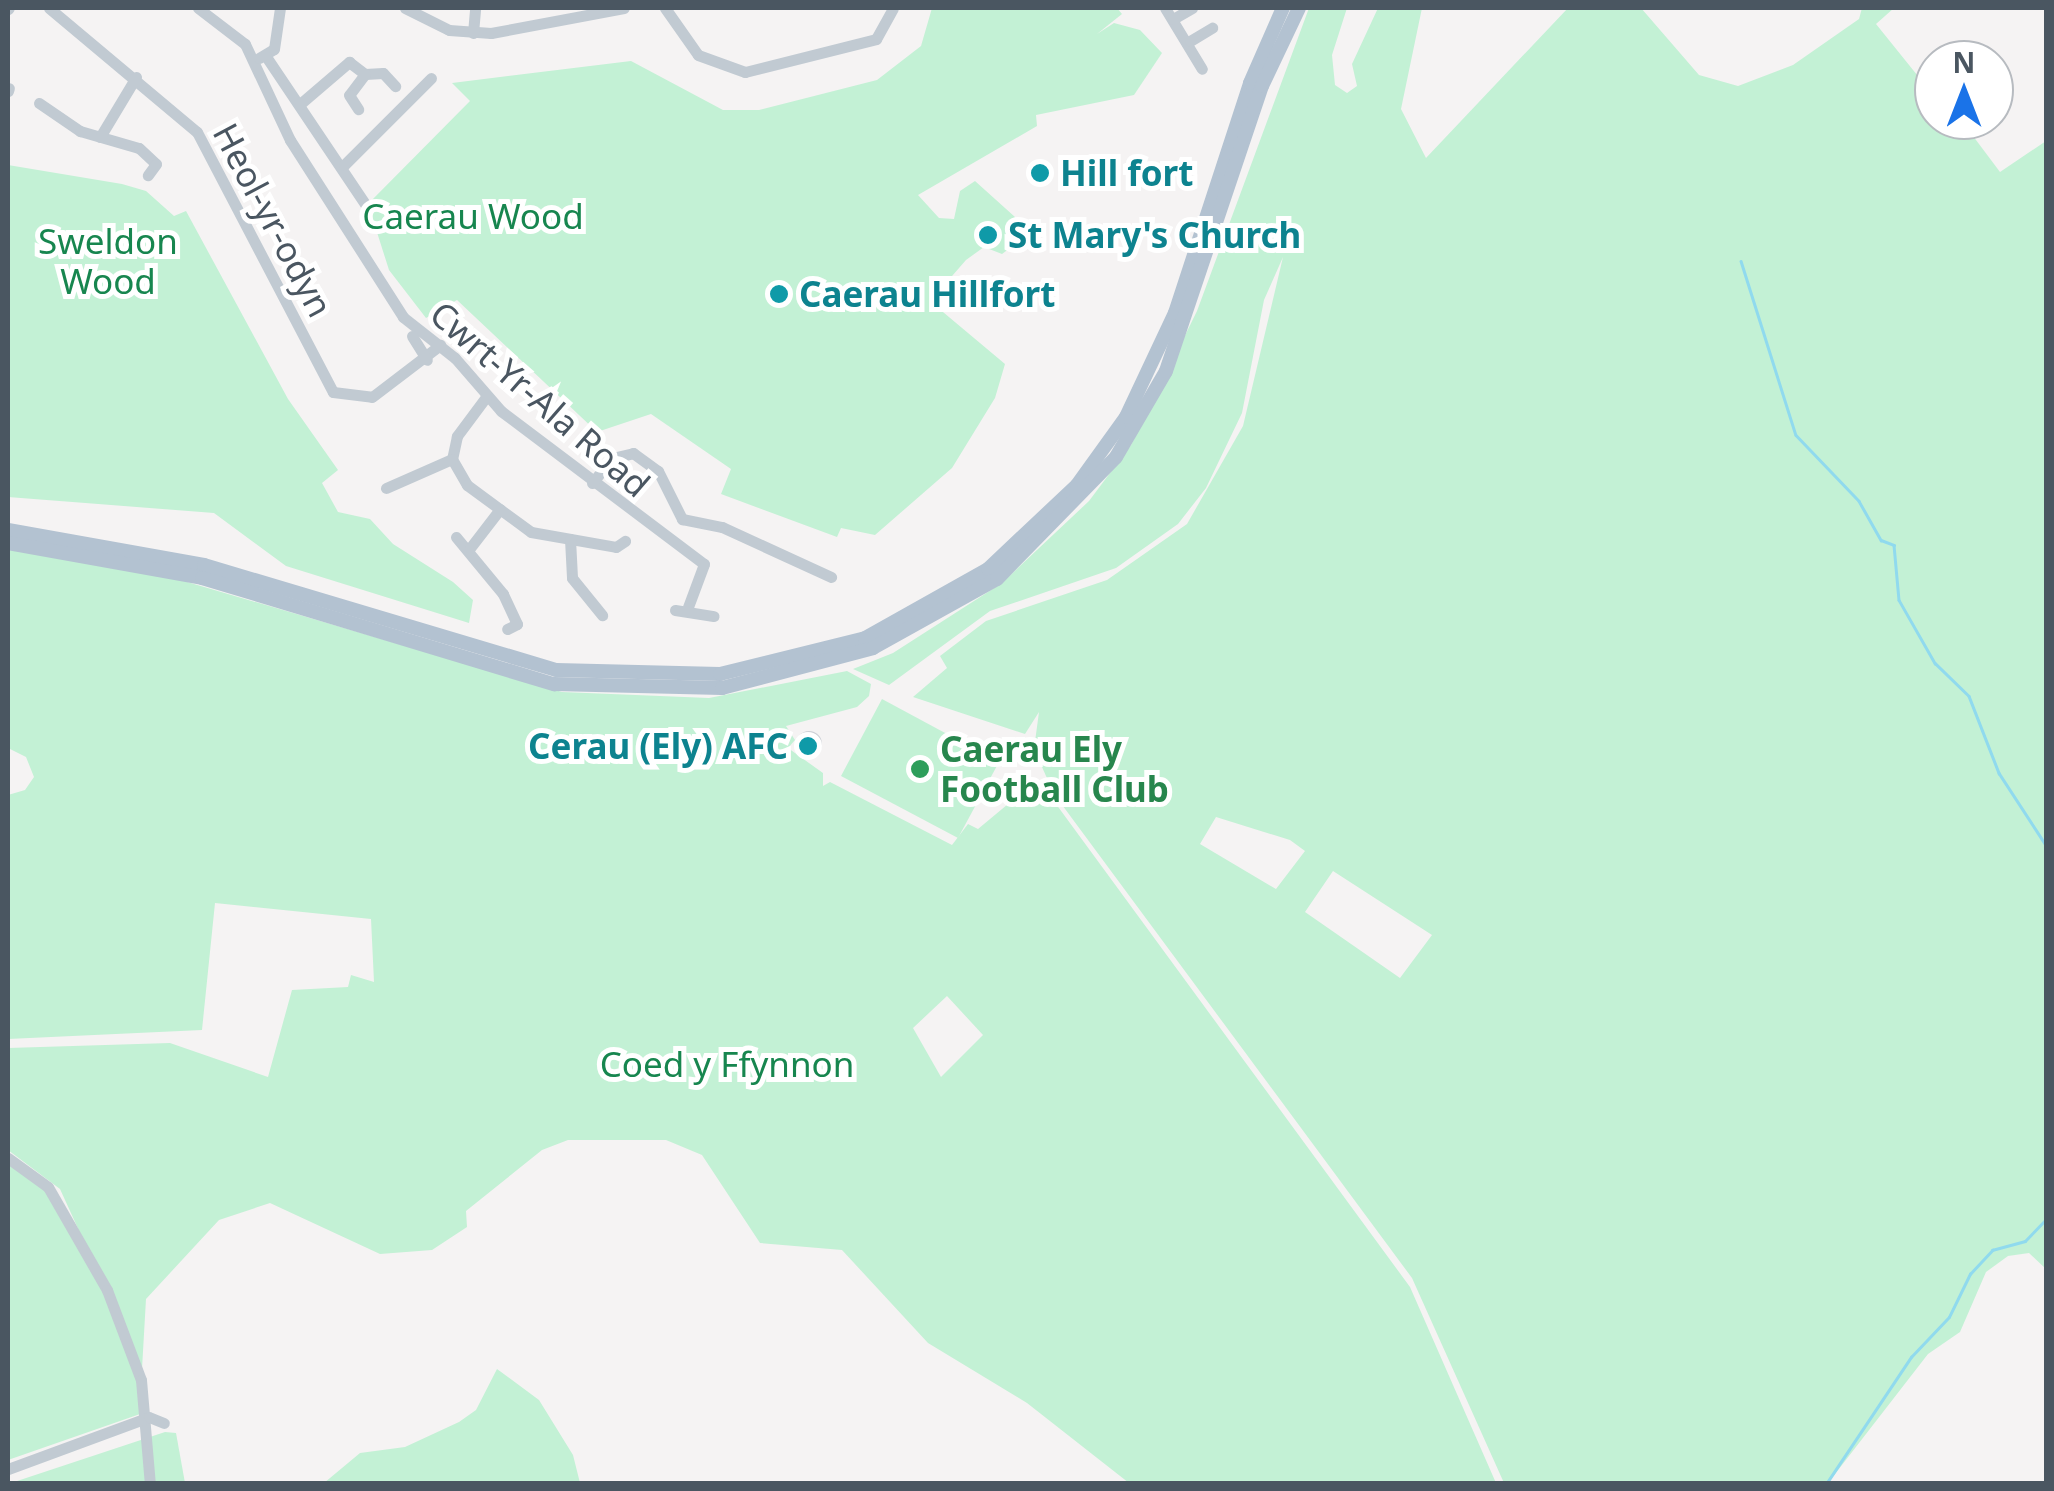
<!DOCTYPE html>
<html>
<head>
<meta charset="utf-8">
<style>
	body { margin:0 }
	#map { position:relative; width:2054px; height:1491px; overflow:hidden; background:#f5f3f3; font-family:"Noto Sans",sans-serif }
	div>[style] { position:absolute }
	.green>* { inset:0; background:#c3f1d5 }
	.stream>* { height:2.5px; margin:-1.25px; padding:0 1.25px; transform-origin:1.25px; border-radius:1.25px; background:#90daee }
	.building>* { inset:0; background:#cdcfd5 }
	.round { border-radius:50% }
	.minor>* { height:11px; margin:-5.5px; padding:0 5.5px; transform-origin:5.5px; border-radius:5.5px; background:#c1cad2 }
	.major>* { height:14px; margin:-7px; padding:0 7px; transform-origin:7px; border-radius:7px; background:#b3c2d1 }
	.dots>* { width:28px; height:28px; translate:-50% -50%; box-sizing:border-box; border:5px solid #fff; border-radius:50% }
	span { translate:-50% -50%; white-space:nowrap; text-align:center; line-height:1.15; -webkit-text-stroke:10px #fff; paint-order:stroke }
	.culture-label { font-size:35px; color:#0d838f; font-weight:700 }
	.left { translate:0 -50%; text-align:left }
	.right { translate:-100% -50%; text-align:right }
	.park-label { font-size:35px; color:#17864f }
	.street-label { font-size:35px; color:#4a5661 }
	.leisure-label { font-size:35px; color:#27864d; font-weight:700 }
	.frame { position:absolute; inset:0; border:10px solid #4a5661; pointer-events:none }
	.north { position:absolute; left:1914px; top:40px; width:100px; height:100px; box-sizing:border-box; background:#fff; border:2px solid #b7bbc0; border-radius:50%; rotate:0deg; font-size:28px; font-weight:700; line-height:40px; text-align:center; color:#4a5661 }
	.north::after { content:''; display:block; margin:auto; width:35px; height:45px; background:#1a73e8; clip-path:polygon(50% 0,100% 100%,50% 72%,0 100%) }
</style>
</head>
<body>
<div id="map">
	<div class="green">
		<div style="clip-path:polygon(932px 8px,1117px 8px,1122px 14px,1097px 34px,1114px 23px,1140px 30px,1162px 53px,1134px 95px,1036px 115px,1037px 126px,918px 195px,939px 218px,954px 219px,960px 191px,975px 181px,1015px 217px,1014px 245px,1002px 254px,984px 247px,966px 260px,939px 291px,937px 307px,1005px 364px,995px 398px,952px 468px,875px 535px,841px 528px,837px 537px,721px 494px,731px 469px,651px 414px,597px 432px,457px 300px,426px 318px,389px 270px,368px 204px,470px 101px,452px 83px,631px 61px,723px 110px,759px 110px,877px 80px,921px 46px)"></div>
		<div style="clip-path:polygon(evenodd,1309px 8px,1347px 8px,1332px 55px,1335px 85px,1347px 93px,1357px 86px,1352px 64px,1378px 8px,1422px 8px,1401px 109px,1426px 158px,1568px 8px,1641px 8px,1699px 75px,1738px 86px,1793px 65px,1859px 19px,1862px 8px,1894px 8px,1876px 24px,1934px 96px,1934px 120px,1961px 120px,2000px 172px,2046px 141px,2046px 1269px,2029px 1253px,2008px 1256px,1986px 1272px,1960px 1332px,1928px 1354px,1828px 1483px,1504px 1483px,1412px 1278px,1054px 794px,1034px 749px,1039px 712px,1025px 734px,913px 697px,947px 668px,940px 656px,986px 621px,1107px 580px,1187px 524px,1243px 426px,1283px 257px,1264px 300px,1242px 413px,1206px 488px,1178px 524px,1116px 568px,990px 611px,889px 685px,853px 669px,893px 653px,1002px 583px,1089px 501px,1131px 445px,1197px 311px,1309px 8px,1216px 817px,1290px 840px,1305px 851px,1276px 889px,1200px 844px,1216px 817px,1309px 8px,1333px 871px,1432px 935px,1400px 978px,1305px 912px,1333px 871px)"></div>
		<div style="clip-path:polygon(8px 165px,122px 184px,146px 191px,174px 216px,186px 211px,288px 399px,338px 470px,322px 483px,338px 512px,370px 519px,393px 544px,453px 582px,473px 600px,469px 623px,286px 566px,214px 513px,8px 497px)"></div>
		<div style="clip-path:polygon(evenodd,8px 549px,160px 574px,562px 692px,709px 698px,847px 671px,871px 684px,869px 696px,857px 707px,786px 726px,795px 740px,788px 748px,823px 773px,823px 786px,830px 782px,952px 845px,968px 824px,978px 829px,1025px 790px,1036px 798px,1045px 789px,1410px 1287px,1496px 1483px,1129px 1483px,1027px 1403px,928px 1343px,842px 1250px,760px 1243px,702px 1155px,666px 1140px,568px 1140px,542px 1150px,466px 1211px,467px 1227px,432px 1250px,380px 1254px,270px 1203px,219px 1220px,146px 1299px,142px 1369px,60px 1189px,8px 1150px,8px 1048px,170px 1043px,268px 1077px,292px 990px,348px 987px,351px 975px,374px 982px,371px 919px,215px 903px,202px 1030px,8px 1039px,8px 795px,25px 790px,34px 777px,26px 757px,8px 748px,8px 549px,947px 996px,983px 1035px,941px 1077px,913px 1028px,947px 996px)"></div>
		<div style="clip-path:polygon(882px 699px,999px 762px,958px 838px,841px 776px)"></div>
		<div style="clip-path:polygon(8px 1154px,69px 1215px,135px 1366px,143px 1413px,8px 1460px)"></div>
		<div style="clip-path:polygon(497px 1369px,539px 1400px,573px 1455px,580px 1483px,324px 1483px,360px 1453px,405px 1447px,459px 1422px,476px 1410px)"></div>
		<div style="clip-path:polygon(165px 1432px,176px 1433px,185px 1483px,8px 1484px)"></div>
	</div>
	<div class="stream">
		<div style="left:1741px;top:261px;width:182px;rotate:72.5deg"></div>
		<div style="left:1796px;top:435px;width:91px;rotate:46.3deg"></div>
		<div style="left:1859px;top:501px;width:45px;rotate:60.6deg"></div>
		<div style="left:1881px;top:540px;width:14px;rotate:21deg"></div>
		<div style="left:1894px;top:545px;width:55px;rotate:84.8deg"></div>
		<div style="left:1899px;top:600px;width:73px;rotate:60.3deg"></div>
		<div style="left:1935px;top:663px;width:47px;rotate:44.1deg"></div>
		<div style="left:1969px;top:696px;width:83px;rotate:68.7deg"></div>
		<div style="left:1999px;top:773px;width:86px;rotate:56.9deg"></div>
		<div style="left:1826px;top:1484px;width:153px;rotate:-56.2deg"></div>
		<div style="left:1911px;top:1357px;width:55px;rotate:-46.5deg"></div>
		<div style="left:1949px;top:1317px;width:48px;rotate:-64deg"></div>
		<div style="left:1970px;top:1274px;width:33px;rotate:-47deg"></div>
		<div style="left:1992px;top:1250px;width:34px;rotate:-15deg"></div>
		<div style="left:2025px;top:1241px;width:30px;rotate:-46deg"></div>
	</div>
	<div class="building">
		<div class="round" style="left:796px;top:731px;width:26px;height:26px"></div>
	</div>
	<div class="minor">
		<div style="left:49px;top:8px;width:193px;rotate:40deg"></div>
		<div style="left:197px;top:132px;width:293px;rotate:62.4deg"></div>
		<div style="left:333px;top:392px;width:39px;rotate:7deg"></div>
		<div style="left:372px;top:397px;width:86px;rotate:-37.4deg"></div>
		<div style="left:198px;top:8px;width:59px;rotate:37.5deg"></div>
		<div style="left:245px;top:44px;width:106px;rotate:64.9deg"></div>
		<div style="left:290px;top:140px;width:210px;rotate:57.4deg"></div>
		<div style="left:403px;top:317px;width:66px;rotate:38.3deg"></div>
		<div style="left:455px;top:358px;width:70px;rotate:49deg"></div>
		<div style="left:501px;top:411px;width:254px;rotate:37deg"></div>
		<div style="left:704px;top:564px;width:46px;rotate:110.4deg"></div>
		<div style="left:405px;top:8px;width:49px;rotate:26.6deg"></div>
		<div style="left:449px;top:30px;width:42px;rotate:4.1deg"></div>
		<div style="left:491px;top:33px;width:135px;rotate:-10.6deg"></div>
		<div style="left:665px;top:8px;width:57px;rotate:54.9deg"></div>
		<div style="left:698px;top:55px;width:50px;rotate:19.9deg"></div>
		<div style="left:745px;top:72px;width:135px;rotate:-14.1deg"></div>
		<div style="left:876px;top:39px;width:35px;rotate:-61deg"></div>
		<div style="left:1165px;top:8px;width:71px;rotate:58.8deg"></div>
		<div style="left:8px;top:9px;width:1px;rotate:-45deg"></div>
		<div style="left:1173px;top:19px;width:22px;rotate:-30deg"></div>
		<div style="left:473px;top:33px;width:25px;rotate:-85deg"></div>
		<div style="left:1190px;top:41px;width:26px;rotate:-31deg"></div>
		<div style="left:265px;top:55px;width:179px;rotate:56.1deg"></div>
		<div style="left:259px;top:58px;width:17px;rotate:-31deg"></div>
		<div style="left:274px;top:49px;width:41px;rotate:-81.7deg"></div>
		<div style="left:365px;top:74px;width:18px;rotate:-3deg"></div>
		<div style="left:383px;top:73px;width:18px;rotate:47deg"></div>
		<div style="left:8px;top:91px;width:3px;rotate:-72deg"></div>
		<div style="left:39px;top:103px;width:50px;rotate:34.3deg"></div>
		<div style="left:80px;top:131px;width:61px;rotate:16.1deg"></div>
		<div style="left:139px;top:148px;width:23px;rotate:43deg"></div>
		<div style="left:156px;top:164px;width:14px;rotate:126deg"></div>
		<div style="left:300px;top:104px;width:65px;rotate:-40.6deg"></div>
		<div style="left:349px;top:62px;width:20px;rotate:37deg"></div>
		<div style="left:365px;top:74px;width:26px;rotate:127deg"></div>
		<div style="left:349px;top:95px;width:17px;rotate:57deg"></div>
		<div style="left:100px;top:137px;width:70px;rotate:-59deg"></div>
		<div style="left:344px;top:165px;width:123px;rotate:-45deg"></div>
		<div style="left:412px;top:336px;width:28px;rotate:58deg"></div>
		<div style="left:486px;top:397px;width:49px;rotate:126.6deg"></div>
		<div style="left:457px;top:436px;width:24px;rotate:102deg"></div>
		<div style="left:452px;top:459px;width:30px;rotate:60deg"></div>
		<div style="left:467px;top:485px;width:79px;rotate:36.3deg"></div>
		<div style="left:531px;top:532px;width:86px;rotate:10deg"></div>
		<div style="left:616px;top:547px;width:11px;rotate:-34deg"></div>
		<div style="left:592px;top:483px;width:32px;rotate:-51deg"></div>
		<div style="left:612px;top:458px;width:22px;rotate:-13deg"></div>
		<div style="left:633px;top:453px;width:31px;rotate:36deg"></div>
		<div style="left:658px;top:471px;width:54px;rotate:63.4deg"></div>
		<div style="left:682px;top:519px;width:41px;rotate:11.3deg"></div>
		<div style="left:722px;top:527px;width:120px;rotate:24.6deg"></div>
		<div style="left:386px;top:488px;width:72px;rotate:-23.7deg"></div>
		<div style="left:456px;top:537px;width:74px;rotate:50.5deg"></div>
		<div style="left:503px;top:594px;width:33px;rotate:65deg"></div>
		<div style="left:517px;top:624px;width:11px;rotate:153deg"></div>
		<div style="left:570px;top:539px;width:39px;rotate:87deg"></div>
		<div style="left:572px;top:578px;width:48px;rotate:51deg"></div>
		<div style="left:470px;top:548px;width:49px;rotate:-52.4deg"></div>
		<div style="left:675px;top:610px;width:39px;rotate:9deg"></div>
		<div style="left:8px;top:1158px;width:49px;rotate:35.9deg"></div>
		<div style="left:48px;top:1187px;width:119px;rotate:60.2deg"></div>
		<div style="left:107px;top:1290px;width:96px;rotate:69.3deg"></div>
		<div style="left:141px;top:1380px;width:104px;rotate:85.1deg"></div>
		<div style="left:8px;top:1469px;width:150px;rotate:-20.2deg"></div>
		<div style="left:149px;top:1417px;width:16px;rotate:22deg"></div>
	</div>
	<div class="major">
		<div style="left:8px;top:530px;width:199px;rotate:10.1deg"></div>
		<div style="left:204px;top:565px;width:367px;rotate:16.6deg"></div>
		<div style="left:556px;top:670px;width:164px;rotate:1.4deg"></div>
		<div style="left:720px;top:674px;width:149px;rotate:-13.9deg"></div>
		<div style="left:865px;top:638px;width:141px;rotate:-29.3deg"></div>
		<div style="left:988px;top:569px;width:122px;rotate:-43.3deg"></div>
		<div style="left:1077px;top:485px;width:84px;rotate:-54.2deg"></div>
		<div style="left:1126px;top:417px;width:115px;rotate:-64.8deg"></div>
		<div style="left:1175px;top:313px;width:242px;rotate:-71.9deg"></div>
		<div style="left:1250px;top:83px;width:82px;rotate:-66.3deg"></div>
		<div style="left:8px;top:543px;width:197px;rotate:10.2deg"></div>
		<div style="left:202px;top:578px;width:368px;rotate:16.8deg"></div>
		<div style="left:554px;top:684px;width:168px;rotate:1.4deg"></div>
		<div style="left:722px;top:688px;width:156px;rotate:-14.8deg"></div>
		<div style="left:873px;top:648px;width:142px;rotate:-29.1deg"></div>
		<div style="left:997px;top:579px;width:170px;rotate:-45.7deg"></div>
		<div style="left:1116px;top:457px;width:99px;rotate:-59.8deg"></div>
		<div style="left:1166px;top:371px;width:301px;rotate:-71.4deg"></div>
		<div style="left:1262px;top:86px;width:86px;rotate:-64.6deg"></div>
	</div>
	<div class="dots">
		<div style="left:1040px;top:173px;background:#0f9aa8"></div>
		<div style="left:988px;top:235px;background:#0f9aa8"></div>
		<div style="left:779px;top:294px;background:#0f9aa8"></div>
		<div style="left:808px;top:746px;background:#0f9aa8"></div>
		<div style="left:920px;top:769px;background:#2e9e5b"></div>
	</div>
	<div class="culture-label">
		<span class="left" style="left:1060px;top:173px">Hill fort</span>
		<span class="left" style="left:1008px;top:235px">St Mary's Church</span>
		<span class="left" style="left:799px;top:294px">Caerau Hillfort</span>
		<span class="right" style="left:788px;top:746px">Cerau (Ely) AFC</span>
	</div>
	<div class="park-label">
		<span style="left:473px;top:216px">Caerau Wood</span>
		<span style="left:108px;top:261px">Sweldon<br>Wood</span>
		<span style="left:727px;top:1064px">Coed y Ffynnon</span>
	</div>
	<div class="street-label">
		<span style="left:273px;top:220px;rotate:62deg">Heol-yr-odyn</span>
		<span style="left:540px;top:399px;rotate:41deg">Cwrt-Yr-Ala Road</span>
	</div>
	<div class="leisure-label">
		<span class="left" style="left:940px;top:769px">Caerau Ely<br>Football Club</span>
	</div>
	<div class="frame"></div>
	<div class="north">N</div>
</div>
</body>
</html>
